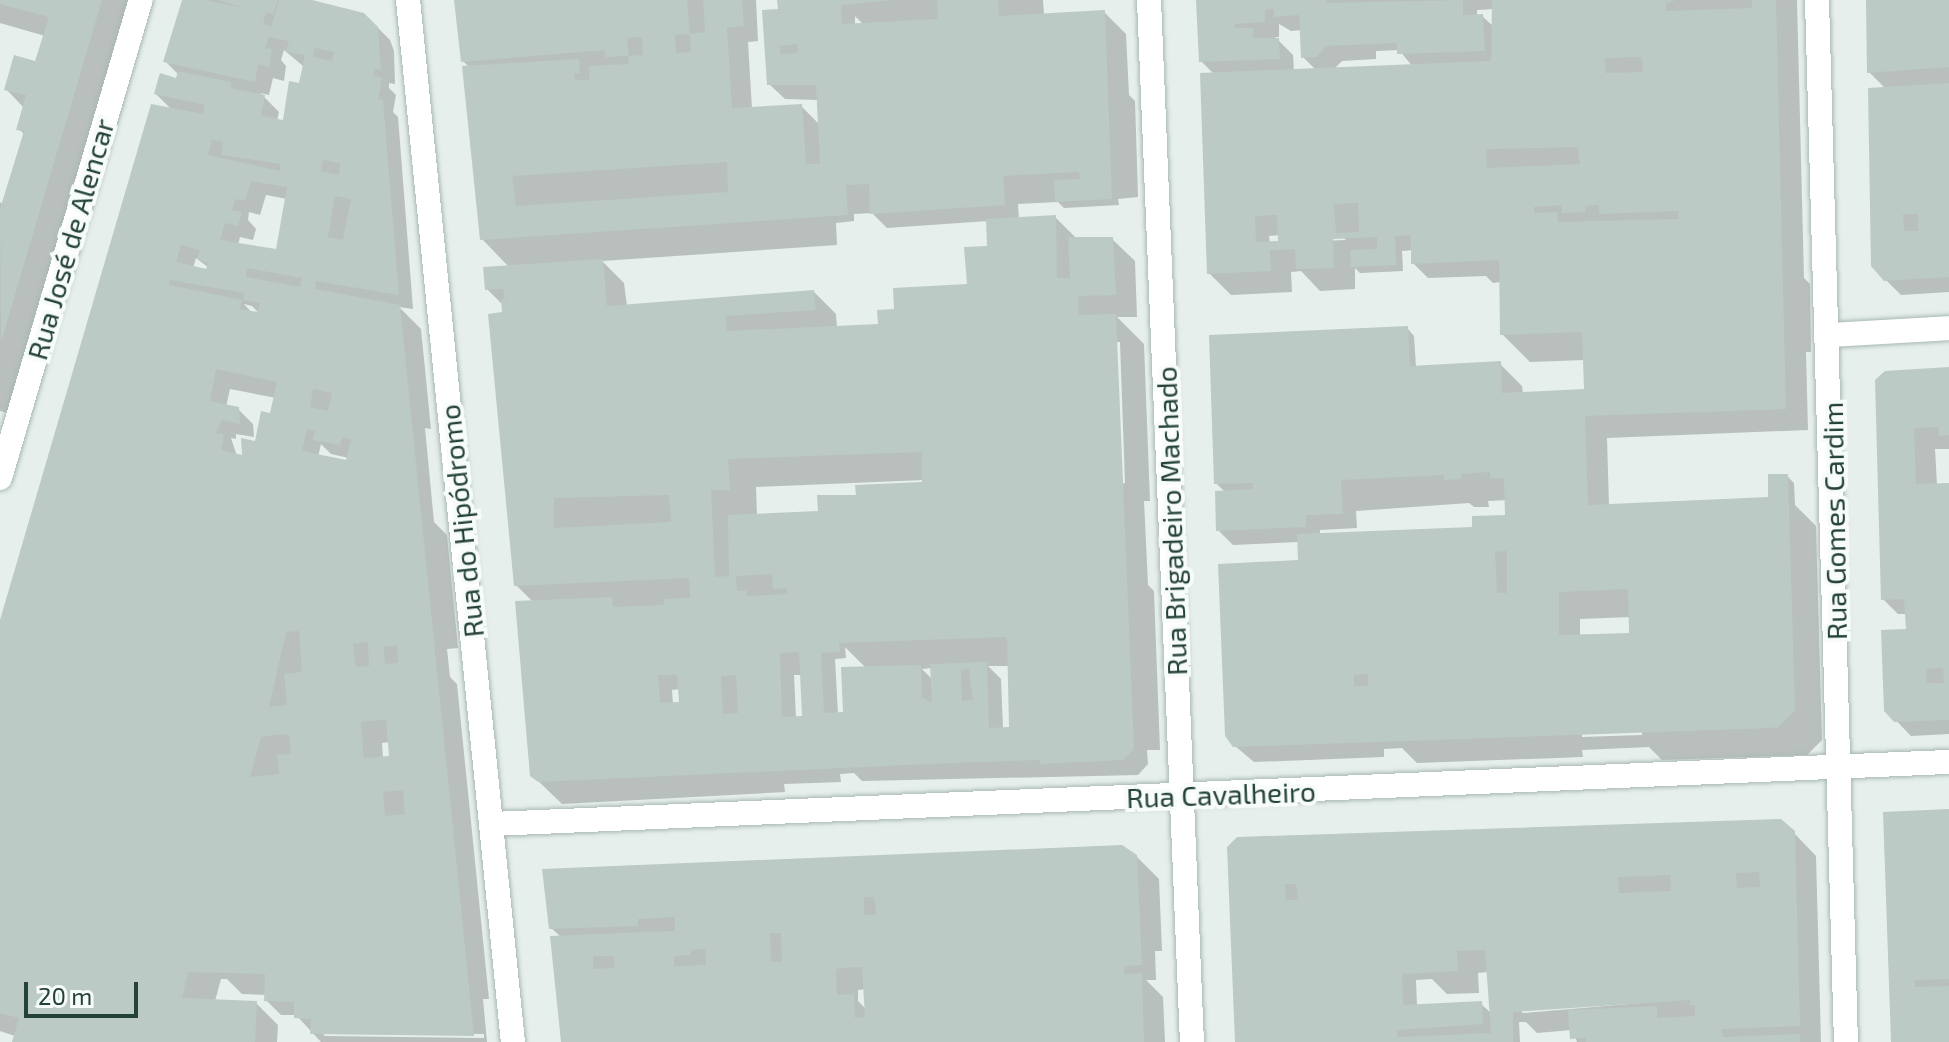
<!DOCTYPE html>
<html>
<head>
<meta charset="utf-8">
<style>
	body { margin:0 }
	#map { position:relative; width:1949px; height:1042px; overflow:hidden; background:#e6efeb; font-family:"Exo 2",sans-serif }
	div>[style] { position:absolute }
	.shadow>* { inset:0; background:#0003 }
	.building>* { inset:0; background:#bbcac4 }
	.roads { filter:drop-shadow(0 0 2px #a8b8b2) drop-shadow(0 0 2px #a8b8b2) }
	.minor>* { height:24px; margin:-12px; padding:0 12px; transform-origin:12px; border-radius:12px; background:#fff }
	.tertiary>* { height:24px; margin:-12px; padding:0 12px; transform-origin:12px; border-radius:12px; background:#fff }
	span { translate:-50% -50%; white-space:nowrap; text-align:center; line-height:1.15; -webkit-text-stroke:8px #f7fbf9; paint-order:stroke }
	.street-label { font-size:28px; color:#24423a }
	.scale { position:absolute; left:24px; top:982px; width:114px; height:36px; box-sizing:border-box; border:4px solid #24423a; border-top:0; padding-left:10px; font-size:24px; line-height:28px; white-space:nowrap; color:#24423a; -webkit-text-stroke:6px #f7fbf9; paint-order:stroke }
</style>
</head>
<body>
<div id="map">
	<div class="shadow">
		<div style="clip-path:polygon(0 0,136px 0,15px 415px,0 411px,0 202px,2px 204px,25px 135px,19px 129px,24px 108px,6px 89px,37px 63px,45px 36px,0 23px)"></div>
		<div style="clip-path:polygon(evenodd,184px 0,303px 0,374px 24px,390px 40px,394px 51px,395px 84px,389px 83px,389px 88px,396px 95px,393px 112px,398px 117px,413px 309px,399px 307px,421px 329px,431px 429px,425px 428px,434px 522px,447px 535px,458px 648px,447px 649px,450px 677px,457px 684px,489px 999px,483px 999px,487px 1042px,321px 1042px,296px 1015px,281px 1015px,266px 1000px,267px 995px,242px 994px,227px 979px,221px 979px,215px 1001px,256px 1003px,278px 1025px,277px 1042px,14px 1042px,15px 1036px,0 1031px,0 628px,172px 110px,156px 94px,178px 80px,179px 75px,165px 61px,184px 0,284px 50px,303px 66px,301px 85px,284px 123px,277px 121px,279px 112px,260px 93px,269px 95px,273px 78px,284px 81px,286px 66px,281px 60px,284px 50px,184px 0,266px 195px,287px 199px,277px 251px,238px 245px,240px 237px,253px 240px,256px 229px,248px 220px,249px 212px,260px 215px,266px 195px,184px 0,196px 258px,209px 268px,208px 272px,193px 268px,196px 258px,184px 0,244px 304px,252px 306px,261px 315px,252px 313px,244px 304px,184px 0,230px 389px,276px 398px,272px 416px,245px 457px,237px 456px,231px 438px,236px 439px,236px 434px,254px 437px,253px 424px,238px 409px,226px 407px,230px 389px,184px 0,321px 444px,331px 454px,349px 458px,348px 462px,318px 457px,321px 444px,184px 0,390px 742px,391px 758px,383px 758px,382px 743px,390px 742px,184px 0,321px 1032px,484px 1034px,484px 1038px,325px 1036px,321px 1032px)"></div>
		<div style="clip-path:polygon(evenodd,457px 0,756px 0,758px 41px,748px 42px,752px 109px,801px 106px,820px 125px,818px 100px,785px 99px,769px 84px,779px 0,1043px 0,1044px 15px,1104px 12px,1126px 34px,1129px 95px,1135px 101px,1138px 197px,1118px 199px,1119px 205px,1064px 208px,1058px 202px,1018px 204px,1019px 219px,1055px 217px,1077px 239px,1112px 239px,1135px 261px,1137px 317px,1117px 317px,1144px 344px,1150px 501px,1144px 501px,1148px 585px,1154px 591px,1160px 750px,1147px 750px,1148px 764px,1138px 775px,862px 781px,854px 773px,840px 774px,841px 782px,784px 784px,785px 792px,562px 804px,532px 775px,533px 602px,516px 585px,504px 306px,487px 289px,509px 267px,482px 239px,470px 68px,463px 61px,457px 0,855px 16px,864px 25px,855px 26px,855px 16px,457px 0,872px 213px,887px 228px,988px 221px,989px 247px,969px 286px,896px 311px,882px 326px,837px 328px,836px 314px,814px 292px,627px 306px,624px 283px,602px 261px,837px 245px,836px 223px,854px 221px,854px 214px,872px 213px,457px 0,1116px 342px,1120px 342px,1125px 483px,1121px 484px,1116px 342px,457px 0,924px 480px,928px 484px,858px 497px,820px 513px,757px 516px,756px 487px,924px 480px,457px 0,845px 647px,867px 669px,845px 717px,838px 714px,835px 659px,846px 658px,845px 647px,457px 0,988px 666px,1010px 666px,1011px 729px,1003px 729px,1001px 679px,988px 666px,457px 0,932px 668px,933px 680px,922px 669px,932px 668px,457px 0,794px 675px,802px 675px,804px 718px,796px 718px,794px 675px,457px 0,680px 689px,681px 704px,673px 705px,672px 690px,680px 689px)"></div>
		<div style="clip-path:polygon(evenodd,1198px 0,1797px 0,1804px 278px,1810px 284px,1811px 352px,1806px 352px,1808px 430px,1607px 438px,1609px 506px,1770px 499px,1787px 476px,1794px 483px,1795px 505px,1816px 526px,1822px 740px,1807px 755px,1662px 760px,1649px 747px,1582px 750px,1583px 757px,1417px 763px,1402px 748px,1384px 749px,1384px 757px,1254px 762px,1228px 740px,1224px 680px,1300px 562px,1299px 542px,1233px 545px,1218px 530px,1225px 492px,1216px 483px,1407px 328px,1414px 336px,1416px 367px,1500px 364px,1522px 386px,1523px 394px,1586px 391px,1585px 360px,1530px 362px,1502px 334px,1501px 282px,1493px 283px,1486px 276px,1428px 278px,1413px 263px,1413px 250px,1402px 251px,1403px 271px,1360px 273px,1355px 268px,1355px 289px,1320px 291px,1301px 271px,1291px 272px,1292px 292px,1231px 295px,1209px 273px,1215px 75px,1201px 61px,1198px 0,1494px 9px,1494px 27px,1482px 16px,1477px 16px,1477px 10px,1494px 9px,1198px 0,1279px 24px,1291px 31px,1302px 30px,1303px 57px,1317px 71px,1294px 72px,1293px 55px,1275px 37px,1279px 37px,1279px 24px,1198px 0,1399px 50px,1413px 67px,1333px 70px,1342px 61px,1376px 59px,1376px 51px,1399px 50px,1198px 0,1280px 235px,1283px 243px,1270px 244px,1269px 236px,1280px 235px,1198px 0,1342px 236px,1346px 240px,1292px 242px,1342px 236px,1198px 0,1507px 500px,1507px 517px,1474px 529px,1320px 535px,1320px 530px,1357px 528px,1356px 511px,1469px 503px,1474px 507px,1489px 507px,1488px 501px,1507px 500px,1198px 0,1631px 617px,1632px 638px,1580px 636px,1580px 619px,1631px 617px,1198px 0,1642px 731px,1642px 735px,1582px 737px,1582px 733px,1642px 731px)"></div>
		<div style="clip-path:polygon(1868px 0,1949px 0,1949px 292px,1901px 295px,1885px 279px,1886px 89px,1869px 72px)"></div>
		<div style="clip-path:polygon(1949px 370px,1949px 449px,1935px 449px,1937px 485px,1949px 485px,1949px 734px,1911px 736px,1886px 710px,1908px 631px,1907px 614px,1898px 614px,1883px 599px,1877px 380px,1882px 374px)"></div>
		<div style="clip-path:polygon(1949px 811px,1949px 1042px,1893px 1042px)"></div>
		<div style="clip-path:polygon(evenodd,1794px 833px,1816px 856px,1821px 1042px,1577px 1042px,1572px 1030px,1537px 1033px,1526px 1022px,1519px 1022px,1520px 1042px,1237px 1042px,1229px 848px,1794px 833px,1488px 972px,1492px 1014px,1481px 1004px,1417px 1006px,1416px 980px,1432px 979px,1447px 994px,1479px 993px,1478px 973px,1488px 972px,1794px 833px,1641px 1003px,1523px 1013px,1519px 1009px,1641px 1003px)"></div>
		<div style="clip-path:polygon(evenodd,1136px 856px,1159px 879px,1162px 951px,1155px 951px,1156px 980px,1146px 980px,1163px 997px,1165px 1042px,563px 1042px,561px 937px,551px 928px,1136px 856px,866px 989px,867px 1010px,858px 1001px,858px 990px,866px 989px)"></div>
	</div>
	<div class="building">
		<div style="clip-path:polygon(0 0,102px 0,1px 342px,0 209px,24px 131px,16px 130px,26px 95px,4px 90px,14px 55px,35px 61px,49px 17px,0 4px)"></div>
		<div style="clip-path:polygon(evenodd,182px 0,204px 0,244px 8px,217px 0,278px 0,273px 14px,266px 12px,263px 24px,271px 27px,279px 0,312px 0,364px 13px,378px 27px,381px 70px,375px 69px,374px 76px,382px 78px,378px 99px,383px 100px,399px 295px,316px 281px,315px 289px,400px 305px,474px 1036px,310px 1034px,311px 1019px,294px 1018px,294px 1002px,264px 1001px,265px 974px,188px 972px,182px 998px,257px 1001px,255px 1042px,12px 1042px,19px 1018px,0 1013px,0 620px,151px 104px,203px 114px,205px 105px,154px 94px,157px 83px,160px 73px,176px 78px,178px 71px,231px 82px,231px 88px,265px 95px,261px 116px,283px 120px,289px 81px,299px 83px,305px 55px,286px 52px,289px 41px,269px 37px,265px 48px,272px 49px,269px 67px,258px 64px,255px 82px,163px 62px,182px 0,315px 48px,334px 52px,332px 61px,313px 57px,315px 48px,182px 0,212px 140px,223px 142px,221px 155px,280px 164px,280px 171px,208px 155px,212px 140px,182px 0,323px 160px,340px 163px,339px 175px,321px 171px,323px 160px,182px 0,251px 181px,287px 187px,276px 249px,220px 240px,225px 223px,238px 226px,242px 212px,232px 210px,235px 199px,245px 201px,251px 181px,182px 0,335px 196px,351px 199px,343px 240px,328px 237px,335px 196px,182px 0,181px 245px,200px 250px,197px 259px,208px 263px,206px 269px,176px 262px,181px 245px,182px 0,247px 268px,302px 278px,300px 287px,246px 277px,247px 268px,182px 0,170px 280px,244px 293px,243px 300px,260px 303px,258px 312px,240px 309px,242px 300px,169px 285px,170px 280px,182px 0,216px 369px,277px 382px,270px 413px,261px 411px,255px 441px,241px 438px,242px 455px,221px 450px,224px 434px,215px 433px,222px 420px,240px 424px,239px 407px,210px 401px,216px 369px,182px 0,313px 389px,332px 393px,328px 411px,310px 407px,313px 389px,182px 0,307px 429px,315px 431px,313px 440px,340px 445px,342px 437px,351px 439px,346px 460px,302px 451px,307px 429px,182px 0,299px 631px,302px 672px,284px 674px,287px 705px,269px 707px,286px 632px,299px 631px,182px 0,368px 642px,369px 666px,356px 667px,353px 644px,368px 642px,182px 0,397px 645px,398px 663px,385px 664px,384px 647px,397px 645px,182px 0,386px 719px,389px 756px,364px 758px,361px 722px,386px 719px,182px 0,284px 734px,289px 736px,291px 754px,277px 755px,279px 774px,250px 777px,261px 737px,284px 734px,182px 0,403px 790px,405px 814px,385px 816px,383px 792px,403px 790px)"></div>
		<div style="clip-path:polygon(evenodd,454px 0,687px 0,690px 34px,675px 35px,676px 53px,691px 52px,690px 34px,705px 32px,703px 0,742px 0,744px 26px,727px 28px,732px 108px,802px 104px,806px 164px,820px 164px,816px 85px,767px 85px,762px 10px,778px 9px,777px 0,892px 0,841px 5px,842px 24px,938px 19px,937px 0,998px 0,999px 16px,1105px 10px,1112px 199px,1055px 202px,1054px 180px,1080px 179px,1079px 172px,1003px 176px,1005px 205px,870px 214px,869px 184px,846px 185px,848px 215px,480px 240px,462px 66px,579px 59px,580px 73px,574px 73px,575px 80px,589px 80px,589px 66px,628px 64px,629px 56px,605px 57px,605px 50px,461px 62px,454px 0,642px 37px,643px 55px,629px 56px,627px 38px,642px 37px,454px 0,797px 44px,798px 53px,780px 54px,780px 46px,797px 44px,454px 0,727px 162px,728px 192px,516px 206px,512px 176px,727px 162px)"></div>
		<div style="clip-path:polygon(1196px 0,1326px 0,1326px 3px,1463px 0,1463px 15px,1483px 14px,1485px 51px,1397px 54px,1397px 43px,1326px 46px,1317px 57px,1301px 58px,1299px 15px,1274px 17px,1274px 9px,1265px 10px,1265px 22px,1235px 24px,1235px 28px,1253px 28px,1253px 38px,1279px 38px,1280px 59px,1199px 62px)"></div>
		<div style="clip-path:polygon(evenodd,1492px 0,1676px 0,1666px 3px,1666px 11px,1752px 8px,1752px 0,1776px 0,1786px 409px,1585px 416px,1588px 505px,1768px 497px,1768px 474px,1788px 474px,1795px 711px,1778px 727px,1770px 728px,1233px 747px,1225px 736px,1218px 564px,1298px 560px,1297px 534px,1472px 527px,1472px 516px,1505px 515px,1504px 478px,1490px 478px,1490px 472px,1461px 474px,1462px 479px,1444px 480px,1444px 475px,1341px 480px,1343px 514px,1306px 515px,1306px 527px,1216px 531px,1215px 491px,1253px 489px,1253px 483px,1214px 484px,1209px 335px,1408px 326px,1410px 366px,1501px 361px,1502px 393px,1584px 389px,1582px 332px,1500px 335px,1499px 260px,1411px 264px,1411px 235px,1395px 236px,1396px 265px,1351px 267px,1350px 250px,1377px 249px,1377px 237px,1333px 239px,1334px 268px,1296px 269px,1295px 249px,1270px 250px,1271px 271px,1207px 274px,1200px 73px,1491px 61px,1492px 0,1642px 57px,1643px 72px,1606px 73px,1605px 58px,1642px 57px,1492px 0,1578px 147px,1580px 164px,1487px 168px,1486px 149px,1578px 147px,1492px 0,1358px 203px,1359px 232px,1336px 233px,1334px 204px,1358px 203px,1492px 0,1562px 205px,1562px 213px,1585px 212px,1585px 206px,1599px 205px,1599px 214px,1678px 211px,1679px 219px,1558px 222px,1557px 212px,1534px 213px,1534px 207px,1562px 205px,1492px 0,1277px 215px,1278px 241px,1256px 242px,1255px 216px,1277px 215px,1492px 0,1507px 551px,1507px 593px,1497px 593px,1495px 552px,1507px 551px,1492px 0,1628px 589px,1629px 633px,1559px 635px,1559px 592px,1628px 589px,1492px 0,1368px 674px,1368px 686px,1354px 686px,1354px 675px,1368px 674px)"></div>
		<div style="clip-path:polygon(1866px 0,1949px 0,1949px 67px,1867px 73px)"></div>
		<div style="clip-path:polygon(evenodd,1949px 83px,1949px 277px,1884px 281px,1871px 266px,1868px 88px,1949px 83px,1903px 214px,1918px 214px,1918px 231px,1904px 231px,1903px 214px)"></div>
		<div style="clip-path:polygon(evenodd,1056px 215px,1057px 278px,1070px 278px,1068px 237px,1113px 237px,1116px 295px,1078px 296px,1078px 315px,1116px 314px,1134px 749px,1123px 760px,1040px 764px,1040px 760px,950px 763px,538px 782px,530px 776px,515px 601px,612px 597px,613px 607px,664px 605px,664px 599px,690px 598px,689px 578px,514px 586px,488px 314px,502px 312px,501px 299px,505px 299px,503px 289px,485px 290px,483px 267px,603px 259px,607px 306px,814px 290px,816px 310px,726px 316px,727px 331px,878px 324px,877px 310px,894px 309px,893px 288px,967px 284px,964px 247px,987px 246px,986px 219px,1056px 215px,922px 452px,922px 482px,855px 485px,856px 495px,817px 495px,818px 511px,728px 515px,729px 576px,715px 577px,711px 490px,730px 490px,728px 459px,922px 452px,1056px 215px,669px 495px,671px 522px,554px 528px,554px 498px,669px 495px,1056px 215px,772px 574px,773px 589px,787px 588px,787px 594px,747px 596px,747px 591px,737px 591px,736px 576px,772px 574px,1056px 215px,1007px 637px,1009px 727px,989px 728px,987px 662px,930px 664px,932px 703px,922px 697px,921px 665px,841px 667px,843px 712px,824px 713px,821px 653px,840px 652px,839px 643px,1007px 637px,1056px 215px,799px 652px,802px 716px,782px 717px,780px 653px,799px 652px,1056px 215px,969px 669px,973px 700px,962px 701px,961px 670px,969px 669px,1056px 215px,658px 675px,677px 675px,679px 702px,660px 703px,658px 675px,1056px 215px,736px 675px,738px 713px,723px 714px,721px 676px,736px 675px)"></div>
		<div style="clip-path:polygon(evenodd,1949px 367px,1949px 435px,1939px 436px,1939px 427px,1914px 428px,1916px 484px,1949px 483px,1949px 720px,1894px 722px,1884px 711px,1881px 630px,1906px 629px,1904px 599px,1881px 600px,1875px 380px,1885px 371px,1949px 367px,1943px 668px,1944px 683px,1927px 683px,1926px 669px,1943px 668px)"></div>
		<div style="clip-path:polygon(1949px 809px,1949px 979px,1915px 980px,1915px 987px,1949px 986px,1949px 1042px,1891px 1042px,1883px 812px)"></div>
		<div style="clip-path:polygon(evenodd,1781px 819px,1795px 831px,1800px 1026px,1722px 1029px,1723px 1037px,1800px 1034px,1800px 1042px,1586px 1042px,1586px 1038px,1570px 1039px,1568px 1010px,1657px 1006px,1657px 1018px,1695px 1016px,1695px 1005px,1690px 1005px,1690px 1000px,1513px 1012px,1513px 1042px,1235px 1042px,1227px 847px,1237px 837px,1781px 819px,1759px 872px,1760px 887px,1737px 888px,1736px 873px,1759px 872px,1781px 819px,1670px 875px,1671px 891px,1619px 893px,1618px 877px,1670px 875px,1781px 819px,1285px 884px,1296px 884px,1298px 900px,1286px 900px,1285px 884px,1781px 819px,1485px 950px,1491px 1033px,1397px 1037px,1397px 1030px,1483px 1024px,1482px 1001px,1403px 1005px,1402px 974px,1458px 971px,1457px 951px,1485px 950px)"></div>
		<div style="clip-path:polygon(evenodd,1122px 845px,1137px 855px,1142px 965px,1125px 966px,1124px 974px,1142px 973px,1144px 1042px,561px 1042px,550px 936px,675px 931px,675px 917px,638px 919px,638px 926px,549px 929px,542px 869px,1122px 845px,864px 897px,874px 897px,876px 915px,864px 915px,864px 897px,1122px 845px,770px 933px,781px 933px,782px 962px,771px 962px,770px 933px,1122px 845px,706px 949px,706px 965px,674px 966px,674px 956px,691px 955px,691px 950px,706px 949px,1122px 845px,593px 956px,614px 956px,614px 968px,593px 969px,593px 956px,1122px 845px,853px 967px,862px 967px,865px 1017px,855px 1018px,854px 994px,837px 995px,836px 969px,853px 967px)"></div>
	</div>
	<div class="roads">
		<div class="minor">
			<div style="left:1149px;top:0;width:1043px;rotate:87.64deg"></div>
			<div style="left:1817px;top:0;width:1042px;rotate:88.41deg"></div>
			<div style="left:1829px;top:335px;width:120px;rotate:-3.3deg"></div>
		</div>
		<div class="tertiary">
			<div style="left:408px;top:0;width:1047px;rotate:84.25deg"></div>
			<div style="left:0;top:478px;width:498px;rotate:-73.6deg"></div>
			<div style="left:492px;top:824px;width:1458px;rotate:-2.44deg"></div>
		</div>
	</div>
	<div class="street-label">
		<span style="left:70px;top:239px;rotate:-74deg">Rua José de Alencar</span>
		<span style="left:461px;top:521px;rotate:-96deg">Rua do Hipódromo</span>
		<span style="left:1171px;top:521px;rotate:-92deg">Rua Brigadeiro Machado</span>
		<span style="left:1834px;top:521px;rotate:-91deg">Rua Gomes Cardim</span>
		<span style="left:1221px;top:794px;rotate:-2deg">Rua Cavalheiro</span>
	</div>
	<div class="scale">20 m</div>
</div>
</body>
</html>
